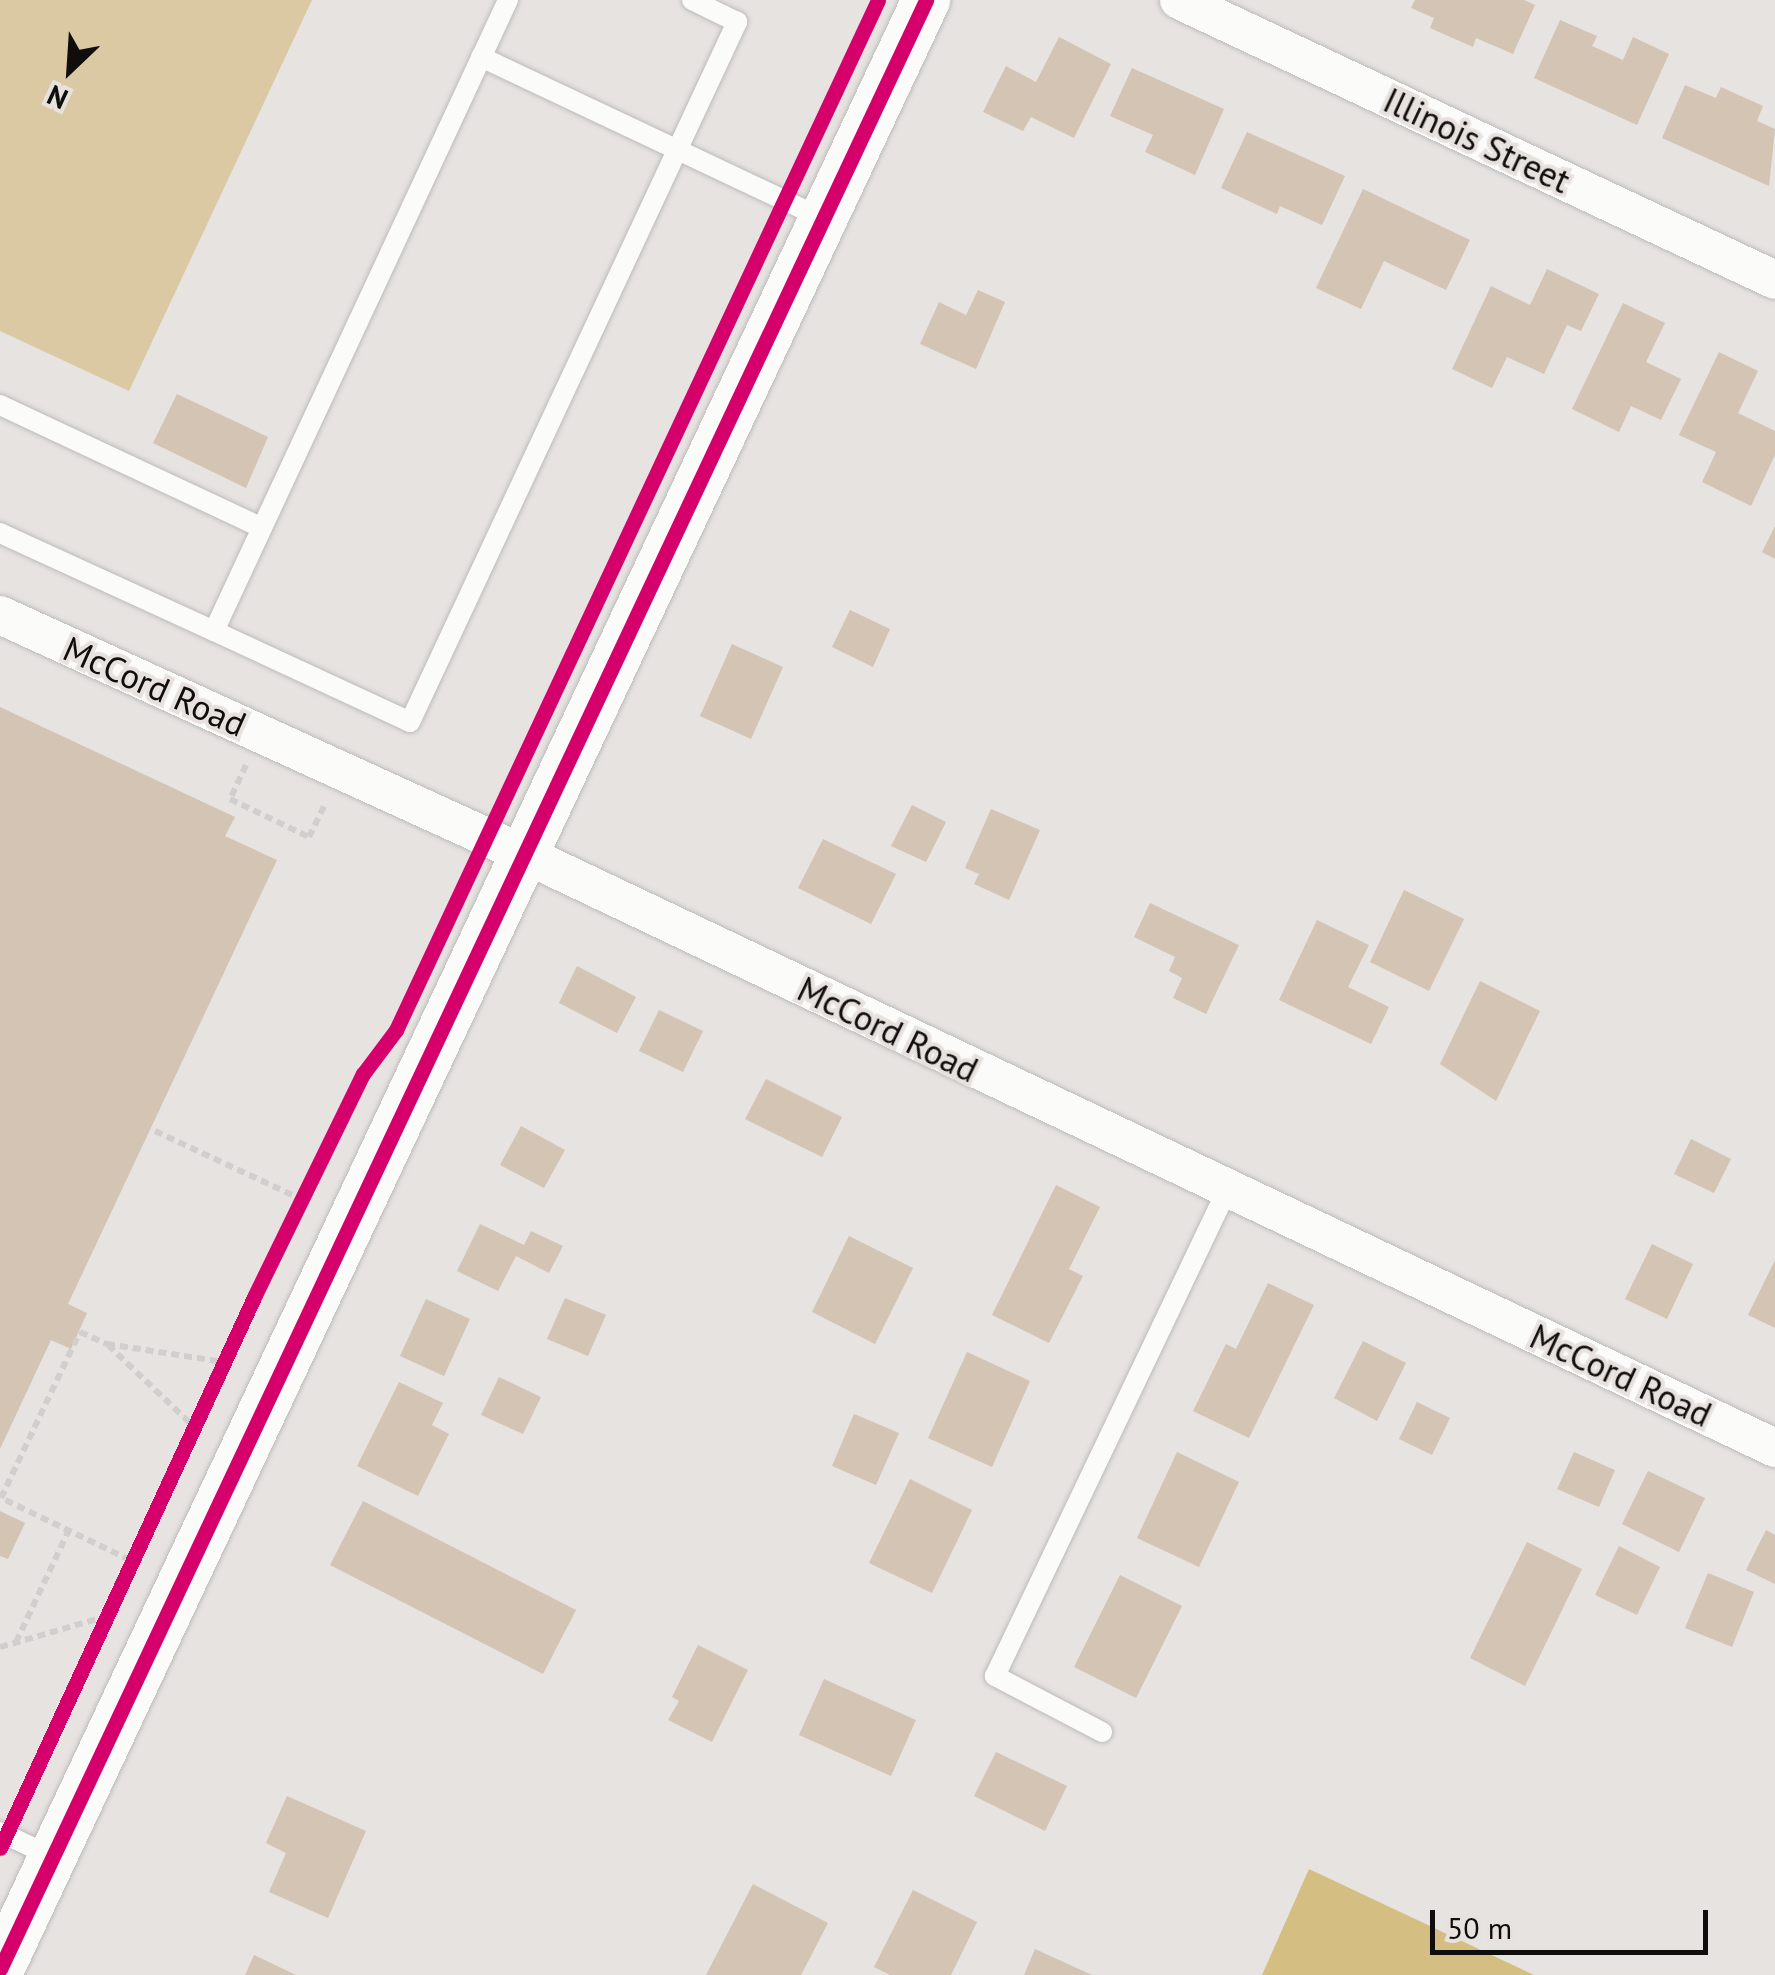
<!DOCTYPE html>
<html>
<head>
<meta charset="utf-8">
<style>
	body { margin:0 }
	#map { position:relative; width:1775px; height:1975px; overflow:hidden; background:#e6e3e1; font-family:"PT Sans",sans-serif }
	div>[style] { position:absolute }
	.green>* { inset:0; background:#dbc9a3 }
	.forest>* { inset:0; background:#d5be81 }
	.building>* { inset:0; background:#d3c4b3 }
	.path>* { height:6px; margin-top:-3px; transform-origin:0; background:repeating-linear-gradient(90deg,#d0cfce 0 8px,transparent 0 13px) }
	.roads { filter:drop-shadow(0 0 2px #bdbbb9) drop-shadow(0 0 2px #bdbbb9) }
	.service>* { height:20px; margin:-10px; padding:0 10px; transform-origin:10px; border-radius:10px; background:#fbfbfa }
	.minor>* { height:38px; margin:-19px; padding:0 19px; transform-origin:19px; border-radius:19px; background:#fbfbfa }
	.tertiary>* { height:48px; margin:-24px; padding:0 24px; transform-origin:24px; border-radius:24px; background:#fbfbfa }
	.cycleway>* { height:15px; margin:-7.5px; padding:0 7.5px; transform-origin:7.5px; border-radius:7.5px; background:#d6006c }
	span { translate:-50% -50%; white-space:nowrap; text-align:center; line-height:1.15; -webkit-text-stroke:8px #e8e2df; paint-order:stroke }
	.street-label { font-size:35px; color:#100e0d }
	.north { position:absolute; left:20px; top:20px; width:100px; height:100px; -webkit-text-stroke:8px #e8e2df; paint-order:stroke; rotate:205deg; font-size:28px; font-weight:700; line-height:40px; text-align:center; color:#100e0d }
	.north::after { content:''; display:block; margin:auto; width:35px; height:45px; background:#100e0d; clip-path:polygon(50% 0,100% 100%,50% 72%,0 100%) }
	.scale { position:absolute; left:1430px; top:1910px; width:278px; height:45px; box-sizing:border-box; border:5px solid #100e0d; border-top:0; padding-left:12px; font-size:30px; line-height:35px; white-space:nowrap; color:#100e0d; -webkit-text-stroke:8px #e8e2df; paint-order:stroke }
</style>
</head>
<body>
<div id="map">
	<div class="green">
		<div style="clip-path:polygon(0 0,312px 0,129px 391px,0 331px)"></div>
	</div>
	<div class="forest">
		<div style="clip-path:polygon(1309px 1869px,1534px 1975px,1262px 1975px)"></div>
	</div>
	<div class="building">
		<div style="clip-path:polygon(1415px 0,1524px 0,1535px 5px,1513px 54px,1476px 38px,1473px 47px,1430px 28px,1434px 18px,1411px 8px)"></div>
		<div style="clip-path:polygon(1560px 20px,1597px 36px,1592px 46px,1623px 60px,1633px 37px,1669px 54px,1637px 125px,1534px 78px)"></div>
		<div style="clip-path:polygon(1059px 37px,1111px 64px,1074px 138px,1031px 117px,1023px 131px,983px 112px,1006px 66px,1036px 82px)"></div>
		<div style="clip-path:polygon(1132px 68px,1224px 109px,1195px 175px,1145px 152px,1153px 135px,1110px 116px)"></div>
		<div style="clip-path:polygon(1685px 85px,1716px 98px,1721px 87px,1763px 106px,1757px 121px,1775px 129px,1769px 186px,1662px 138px)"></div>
		<div style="clip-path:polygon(1247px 132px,1345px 176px,1322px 225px,1280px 206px,1277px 214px,1221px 188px)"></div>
		<div style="clip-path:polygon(1363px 189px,1470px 240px,1446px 290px,1384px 261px,1361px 309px,1316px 288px)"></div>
		<div style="clip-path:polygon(1547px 269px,1599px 294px,1581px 331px,1567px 325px,1544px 374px,1507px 357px,1492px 388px,1452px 369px,1491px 286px,1530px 305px)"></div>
		<div style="clip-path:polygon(978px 290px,1005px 302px,976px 369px,920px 344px,939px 302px,966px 315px)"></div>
		<div style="clip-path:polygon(1623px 303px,1665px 323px,1646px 362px,1681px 379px,1661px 420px,1631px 406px,1619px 432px,1572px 409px)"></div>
		<div style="clip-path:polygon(1719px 352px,1758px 371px,1738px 413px,1775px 431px,1775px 455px,1751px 506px,1702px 482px,1716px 452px,1679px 435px)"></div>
		<div style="clip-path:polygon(177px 394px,268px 437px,246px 488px,153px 443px)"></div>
		<div style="clip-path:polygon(1775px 526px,1775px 559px,1762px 552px)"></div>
		<div style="clip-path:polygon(850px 610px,890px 629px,873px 667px,832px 647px)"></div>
		<div style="clip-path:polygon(732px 644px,783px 667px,751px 739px,700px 716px)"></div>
		<div style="clip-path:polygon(0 707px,235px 817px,225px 836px,277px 860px,68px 1304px,87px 1313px,71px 1349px,51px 1340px,0 1449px)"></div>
		<div style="clip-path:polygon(912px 805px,946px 822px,926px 862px,891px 846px)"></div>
		<div style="clip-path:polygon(991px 809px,1040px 830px,1009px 900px,974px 884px,979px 874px,965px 868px)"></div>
		<div style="clip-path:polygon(823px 839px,896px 874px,871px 924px,798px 888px)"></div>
		<div style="clip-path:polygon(1404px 890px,1464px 919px,1429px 991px,1370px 962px)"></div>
		<div style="clip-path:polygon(1150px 903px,1239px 945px,1206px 1014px,1173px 998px,1182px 978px,1169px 971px,1175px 957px,1134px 937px)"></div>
		<div style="clip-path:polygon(1317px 920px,1369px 945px,1348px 987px,1389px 1007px,1371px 1044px,1279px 1000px)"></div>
		<div style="clip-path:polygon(577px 966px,636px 997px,617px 1033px,559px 1003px)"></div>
		<div style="clip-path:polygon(1480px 981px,1540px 1011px,1496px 1101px,1440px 1064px)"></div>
		<div style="clip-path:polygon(659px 1010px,703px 1031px,683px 1072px,639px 1051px)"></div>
		<div style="clip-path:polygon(766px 1079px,842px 1117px,822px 1157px,745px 1119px)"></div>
		<div style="clip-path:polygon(521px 1126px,565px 1150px,544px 1188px,500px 1165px)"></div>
		<div style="clip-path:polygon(1691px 1139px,1731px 1159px,1714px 1193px,1674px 1174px)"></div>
		<div style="clip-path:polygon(1056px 1185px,1100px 1207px,1069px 1269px,1083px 1276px,1049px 1343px,992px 1315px)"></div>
		<div style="clip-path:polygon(480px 1224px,524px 1245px,531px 1231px,563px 1246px,549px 1273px,516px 1256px,498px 1291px,457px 1271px)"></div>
		<div style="clip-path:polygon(849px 1236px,913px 1268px,875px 1344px,812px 1312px)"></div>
		<div style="clip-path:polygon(1652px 1244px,1693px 1264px,1667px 1319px,1625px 1299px)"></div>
		<div style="clip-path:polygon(1775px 1260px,1775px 1328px,1748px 1315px)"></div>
		<div style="clip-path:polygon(1268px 1283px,1314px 1305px,1249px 1438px,1193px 1411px,1226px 1344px,1236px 1349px)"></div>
		<div style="clip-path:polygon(565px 1298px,606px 1315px,588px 1356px,547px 1339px)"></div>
		<div style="clip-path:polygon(426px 1299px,470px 1319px,444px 1376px,400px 1356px)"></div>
		<div style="clip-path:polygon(1363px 1341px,1406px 1363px,1377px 1421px,1334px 1398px)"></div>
		<div style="clip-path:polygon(967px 1352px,1030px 1381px,992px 1467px,928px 1438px)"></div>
		<div style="clip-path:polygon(499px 1377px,541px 1397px,523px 1434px,481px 1415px)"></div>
		<div style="clip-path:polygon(399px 1382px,443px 1403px,432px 1425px,449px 1434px,418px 1496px,357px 1466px)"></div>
		<div style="clip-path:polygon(1417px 1402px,1450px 1418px,1432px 1455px,1399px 1439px)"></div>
		<div style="clip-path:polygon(854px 1414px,899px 1433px,876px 1485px,832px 1466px)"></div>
		<div style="clip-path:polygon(1177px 1452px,1239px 1482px,1199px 1567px,1137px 1538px)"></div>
		<div style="clip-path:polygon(1574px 1452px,1615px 1470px,1599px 1507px,1557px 1489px)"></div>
		<div style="clip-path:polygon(1648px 1471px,1705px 1498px,1679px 1552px,1622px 1524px)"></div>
		<div style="clip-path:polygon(910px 1479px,972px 1510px,932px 1593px,869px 1563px)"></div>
		<div style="clip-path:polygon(363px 1501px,576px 1610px,543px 1674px,330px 1565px)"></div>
		<div style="clip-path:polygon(0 1511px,25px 1523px,8px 1559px,0 1556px)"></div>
		<div style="clip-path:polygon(1766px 1530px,1775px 1535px,1775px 1584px,1746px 1570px)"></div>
		<div style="clip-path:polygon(1527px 1542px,1582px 1569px,1525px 1686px,1470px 1658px)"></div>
		<div style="clip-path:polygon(1619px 1546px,1660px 1567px,1637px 1615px,1595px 1595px)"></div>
		<div style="clip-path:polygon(1708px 1573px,1754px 1592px,1732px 1647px,1685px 1628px)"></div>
		<div style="clip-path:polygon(1120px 1575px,1182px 1606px,1136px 1698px,1074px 1667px)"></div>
		<div style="clip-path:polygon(698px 1645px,748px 1670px,712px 1742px,668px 1720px,679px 1701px,672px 1697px)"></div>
		<div style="clip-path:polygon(824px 1679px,916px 1720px,891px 1776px,799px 1735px)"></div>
		<div style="clip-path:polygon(996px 1752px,1067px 1786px,1045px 1831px,974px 1796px)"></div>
		<div style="clip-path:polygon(287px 1796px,366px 1831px,328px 1918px,269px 1892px,286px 1853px,266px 1843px)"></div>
		<div style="clip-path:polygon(753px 1884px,828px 1923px,801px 1975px,706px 1975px)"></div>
		<div style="clip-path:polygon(913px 1890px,977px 1922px,951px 1975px,890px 1975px,874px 1967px)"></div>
		<div style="clip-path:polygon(1035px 1949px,1092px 1975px,1024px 1975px)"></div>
		<div style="clip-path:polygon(254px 1955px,296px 1975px,245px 1975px)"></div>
	</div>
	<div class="path">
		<div style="left:246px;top:765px;width:38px;rotate:115deg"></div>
		<div style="left:230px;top:799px;width:88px;rotate:25.7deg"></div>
		<div style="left:309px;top:837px;width:37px;rotate:-64deg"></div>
		<div style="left:155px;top:1131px;width:161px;rotate:25deg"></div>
		<div style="left:108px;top:1345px;width:117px;rotate:43.6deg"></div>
		<div style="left:130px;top:1560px;width:143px;rotate:-154.3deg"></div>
		<div style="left:1px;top:1498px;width:184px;rotate:-64.6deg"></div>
		<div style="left:80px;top:1332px;width:30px;rotate:24deg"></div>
		<div style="left:107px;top:1344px;width:117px;rotate:8.8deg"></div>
		<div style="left:16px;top:1642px;width:124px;rotate:-64.7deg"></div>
		<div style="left:0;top:1647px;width:108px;rotate:-16.1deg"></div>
	</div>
	<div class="roads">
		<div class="service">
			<div style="left:481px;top:57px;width:378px;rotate:25.3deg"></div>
			<div style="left:0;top:405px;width:289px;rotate:25.1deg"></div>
			<div style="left:0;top:533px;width:235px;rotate:24.6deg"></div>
			<div style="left:214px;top:631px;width:696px;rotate:-65.02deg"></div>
			<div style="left:214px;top:631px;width:216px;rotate:24.9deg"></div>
			<div style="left:410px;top:722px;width:773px;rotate:-64.96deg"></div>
			<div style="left:737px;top:22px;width:50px;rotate:-153.9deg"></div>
			<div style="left:1102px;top:1732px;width:121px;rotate:-152.4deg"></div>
			<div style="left:995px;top:1676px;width:539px;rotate:-64.48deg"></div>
			<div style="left:0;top:1832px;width:59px;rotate:25.3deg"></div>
		</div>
		<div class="minor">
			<div style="left:1179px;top:0;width:658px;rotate:25.16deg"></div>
			<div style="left:0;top:615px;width:576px;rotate:24.52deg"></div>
			<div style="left:524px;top:854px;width:1385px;rotate:25.4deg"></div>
		</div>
		<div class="tertiary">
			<div style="left:0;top:1969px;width:2176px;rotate:-64.81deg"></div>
		</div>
	</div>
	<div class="cycleway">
		<div style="left:0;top:1848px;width:609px;rotate:-65.24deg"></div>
		<div style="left:255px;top:1295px;width:246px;rotate:-64deg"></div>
		<div style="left:363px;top:1074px;width:55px;rotate:-53.1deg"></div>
		<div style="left:396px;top:1030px;width:1137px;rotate:-64.92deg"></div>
		<div style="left:0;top:1969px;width:2176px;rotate:-64.81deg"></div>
	</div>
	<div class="street-label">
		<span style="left:1477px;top:140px;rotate:25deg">Illinois Street</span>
		<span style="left:155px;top:686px;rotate:24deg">McCord Road</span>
		<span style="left:888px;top:1029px;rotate:26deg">McCord Road</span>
		<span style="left:1621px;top:1375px;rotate:25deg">McCord Road</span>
	</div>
	<div class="north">N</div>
	<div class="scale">50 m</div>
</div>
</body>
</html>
